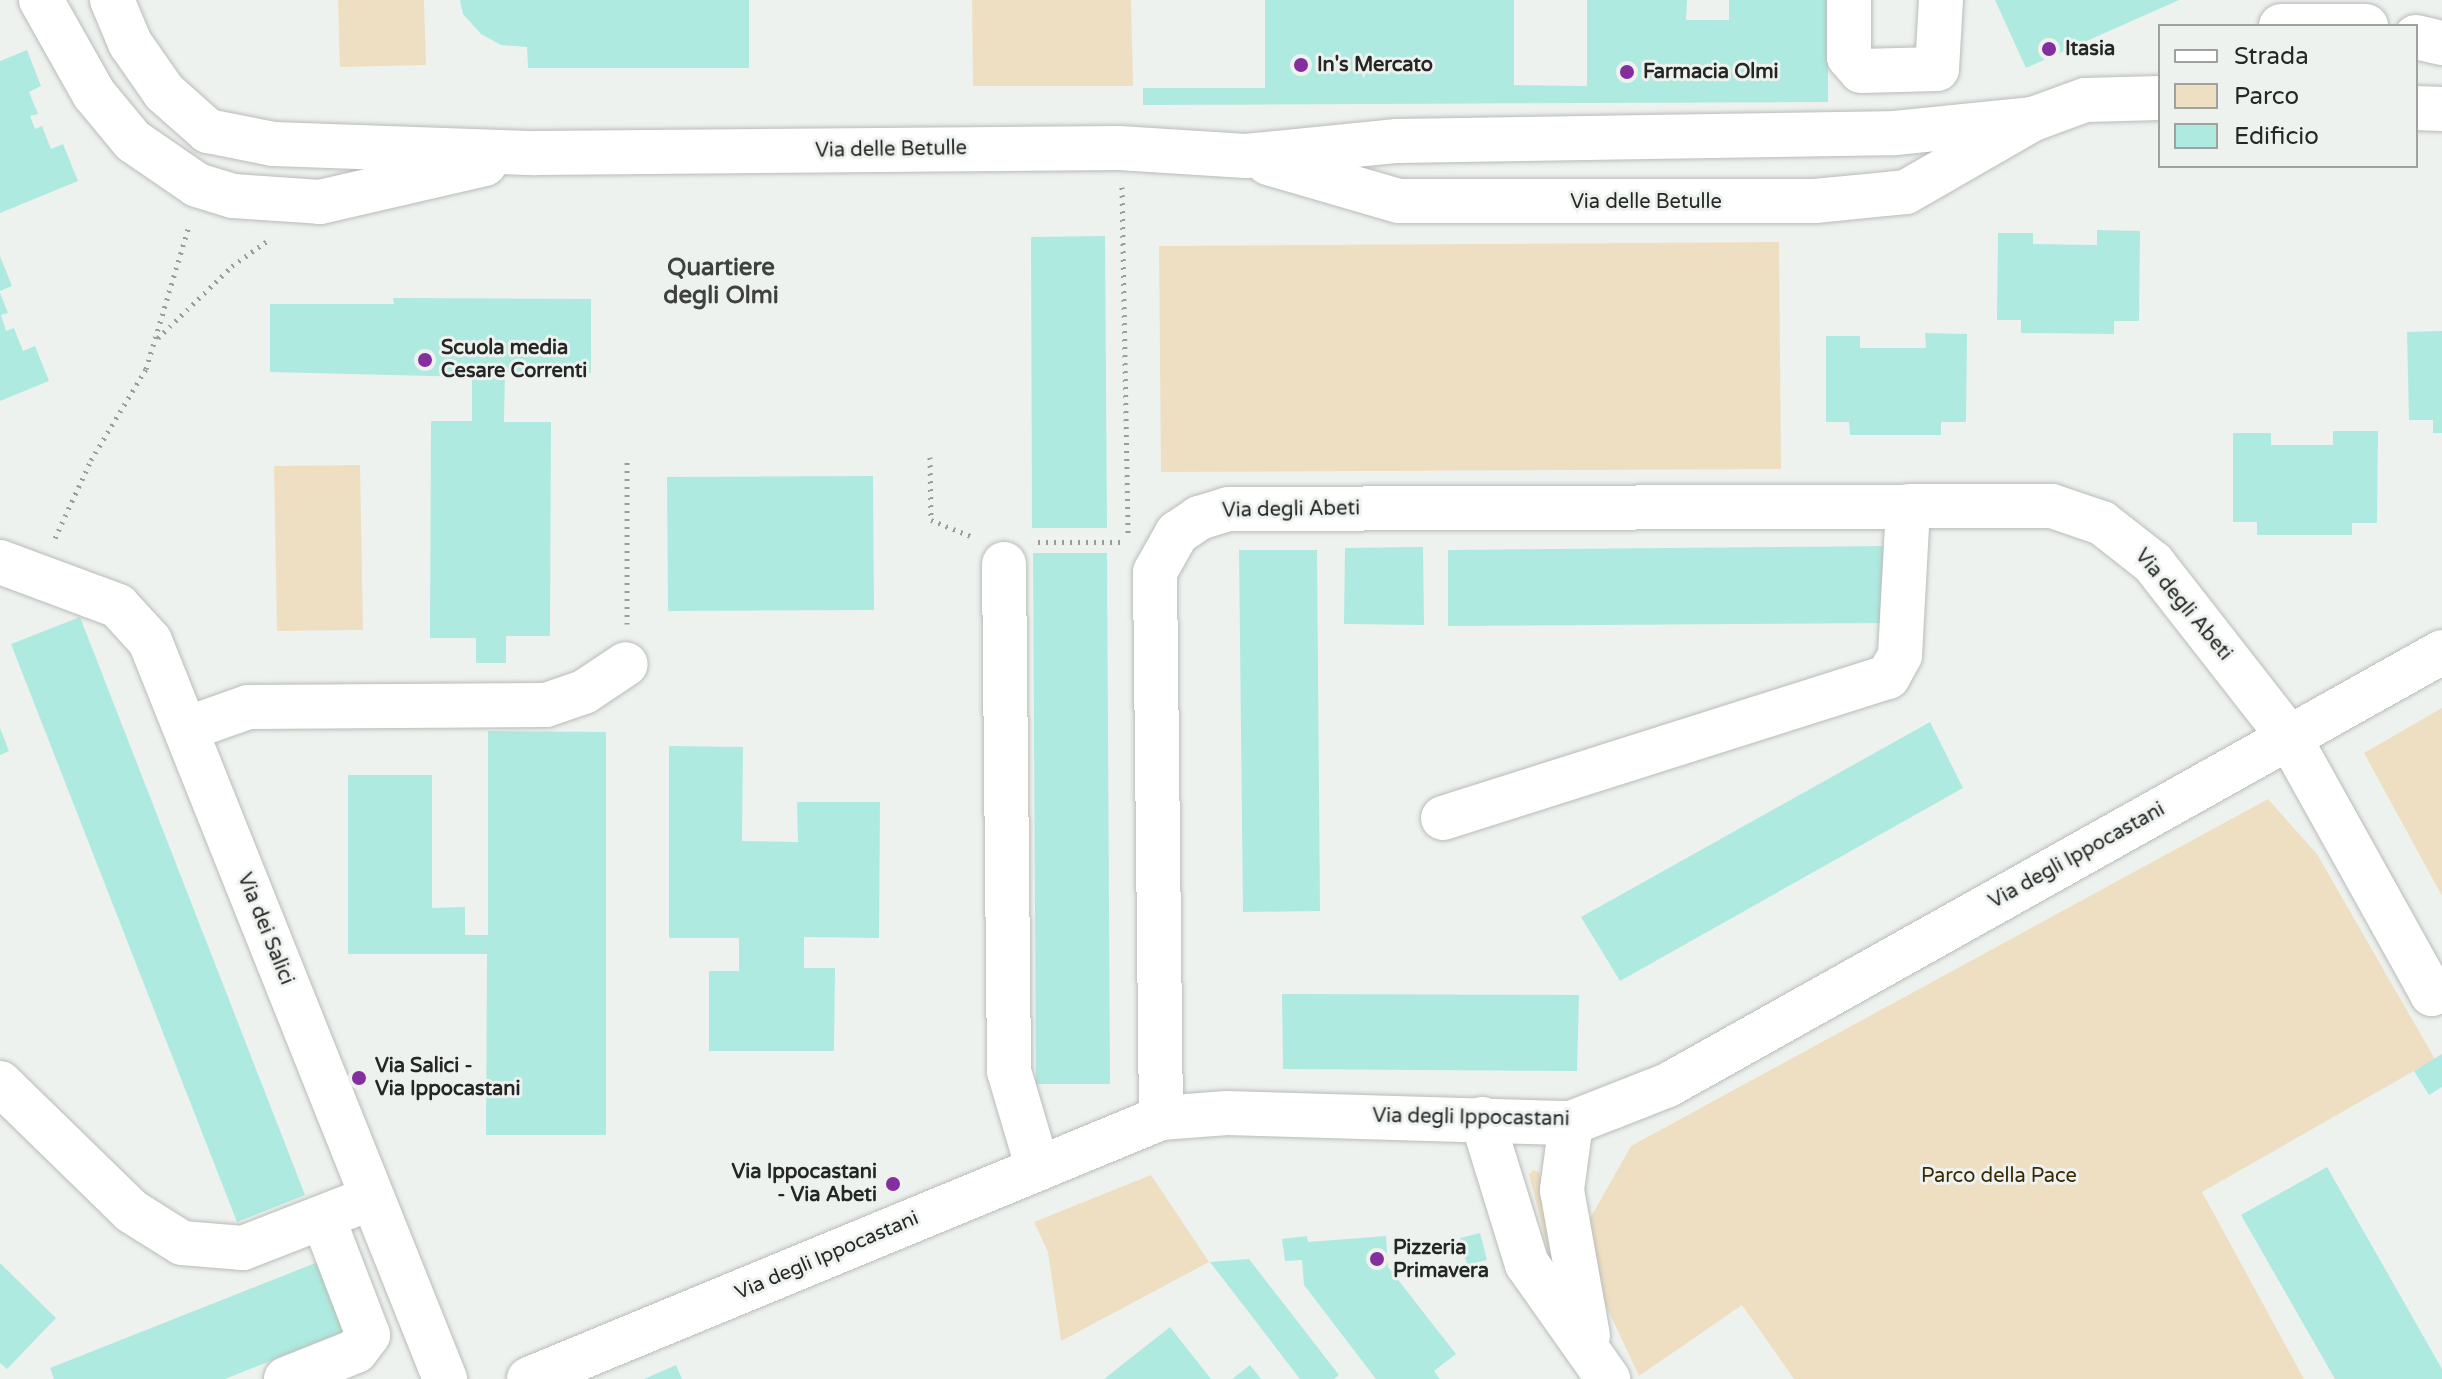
<!DOCTYPE html>
<html>
<head>
<meta charset="utf-8">
<style>
	body { margin:0 }
	#map { position:relative; width:2442px; height:1379px; overflow:hidden; background:#eef2ee; font-family:"Varela Round",sans-serif }
	div>[style] { position:absolute }
	.green>* { inset:0; background:#eedfc3 }
	.building>* { inset:0; background:#aeeae0 }
	.path>* { height:5px; margin-top:-2.5px; transform-origin:0; background:repeating-linear-gradient(90deg,#9a9d9a 0 2px,transparent 0 8px) }
	.roads { filter:drop-shadow(0 0 2px #b9bcb9) drop-shadow(0 0 2px #b9bcb9) }
	.minor>* { height:44px; margin:-22px; padding:0 22px; transform-origin:22px; border-radius:22px; background:#fff }
	.dots>* { width:22px; height:22px; translate:-50% -50%; box-sizing:border-box; border:4px solid #eef2ee; border-radius:50% }
	span { translate:-50% -50%; white-space:nowrap; text-align:center; line-height:1.15; -webkit-text-stroke:6px #eef2ee; paint-order:stroke }
	.poi-label { font-size:20px; color:#252726; font-weight:700 }
	.left { translate:0 -50%; text-align:left }
	.right { translate:-100% -50%; text-align:right }
	.street-label { font-size:20px; color:#252726 }
	.park-label { font-size:20px; color:#372803 }
	.quarter-label { font-size:24px; color:#3e413e; font-weight:700 }
	.legend { position:absolute; left:2158px; top:24px; width:260px; height:144px; box-sizing:border-box; background:#eef2ee; border:2px solid #9ea19e; margin:0; padding:10px 14px; list-style:none; font-size:24px; color:#252726 }
	.legend li { display:flex; align-items:center; gap:16px; height:40px }
	.legend b { width:40px; border:2px solid #9ea19e }
</style>
</head>
<body>
<div id="map">
	<div class="green">
		<div style="clip-path:polygon(338px 0,424px 0,426px 65px,340px 67px)"></div>
		<div style="clip-path:polygon(972px 0,1131px 0,1133px 86px,973px 86px)"></div>
		<div style="clip-path:polygon(1779px 242px,1781px 469px,1161px 472px,1159px 246px)"></div>
		<div style="clip-path:polygon(360px 465px,363px 630px,277px 631px,274px 466px)"></div>
		<div style="clip-path:polygon(2442px 708px,2442px 896px,2364px 753px)"></div>
		<div style="clip-path:polygon(2268px 799px,2317px 854px,2435px 1059px,2202px 1192px,2304px 1379px,1794px 1379px,1742px 1305px,1639px 1376px,1593px 1278px,1588px 1222px,1631px 1146px)"></div>
		<div style="clip-path:polygon(1533px 1170px,1539px 1172px,1562px 1272px,1554px 1274px,1529px 1174px)"></div>
		<div style="clip-path:polygon(1151px 1175px,1209px 1262px,1061px 1341px,1048px 1252px,1034px 1222px)"></div>
	</div>
	<div class="building">
		<div style="clip-path:polygon(460px 0,749px 0,749px 68px,528px 68px,527px 47px,501px 45px,481px 34px,463px 14px)"></div>
		<div style="clip-path:polygon(1265px 0,1514px 0,1514px 85px,1587px 86px,1587px 0,1687px 0,1686px 20px,1729px 20px,1729px 0,1828px 0,1828px 102px,1143px 105px,1143px 88px,1265px 88px)"></div>
		<div style="clip-path:polygon(1995px 0,2179px 0,2026px 68px)"></div>
		<div style="clip-path:polygon(27px 50px,41px 86px,29px 92px,38px 114px,30px 116px,35px 129px,42px 126px,51px 149px,63px 144px,78px 181px,0 213px,0 61px)"></div>
		<div style="clip-path:polygon(2097px 230px,2140px 231px,2139px 321px,2114px 321px,2114px 334px,2021px 333px,2021px 320px,1997px 320px,1998px 233px,2033px 233px,2033px 244px,2097px 245px)"></div>
		<div style="clip-path:polygon(1105px 236px,1107px 528px,1032px 528px,1031px 237px)"></div>
		<div style="clip-path:polygon(0 256px,12px 286px,0 291px)"></div>
		<div style="clip-path:polygon(0 293px,8px 313px,1px 315px,6px 331px,14px 328px,23px 351px,35px 346px,49px 381px,0 401px)"></div>
		<div style="clip-path:polygon(393px 298px,591px 299px,591px 373px,505px 372px,504px 422px,551px 422px,550px 636px,506px 636px,506px 663px,476px 663px,476px 638px,430px 638px,431px 421px,472px 421px,472px 377px,270px 372px,270px 304px,394px 304px)"></div>
		<div style="clip-path:polygon(2442px 331px,2442px 433px,2433px 433px,2433px 420px,2409px 420px,2407px 332px)"></div>
		<div style="clip-path:polygon(1925px 333px,1967px 334px,1966px 422px,1941px 422px,1941px 435px,1850px 435px,1849px 422px,1826px 422px,1826px 336px,1860px 336px,1860px 348px,1926px 348px)"></div>
		<div style="clip-path:polygon(2333px 431px,2378px 431px,2377px 523px,2352px 523px,2352px 535px,2257px 535px,2257px 522px,2233px 522px,2233px 433px,2271px 433px,2271px 445px,2333px 445px)"></div>
		<div style="clip-path:polygon(873px 476px,874px 610px,668px 611px,667px 477px)"></div>
		<div style="clip-path:polygon(1893px 546px,1894px 623px,1448px 626px,1448px 550px)"></div>
		<div style="clip-path:polygon(1423px 547px,1424px 625px,1344px 624px,1345px 548px)"></div>
		<div style="clip-path:polygon(1239px 550px,1317px 550px,1320px 911px,1243px 912px)"></div>
		<div style="clip-path:polygon(1033px 553px,1107px 553px,1110px 1084px,1036px 1084px)"></div>
		<div style="clip-path:polygon(80px 617px,305px 1195px,237px 1222px,11px 644px)"></div>
		<div style="clip-path:polygon(1930px 722px,1963px 788px,1620px 981px,1581px 917px)"></div>
		<div style="clip-path:polygon(0 728px,9px 751px,0 755px)"></div>
		<div style="clip-path:polygon(488px 731px,606px 732px,606px 1135px,486px 1135px,487px 954px,348px 954px,348px 775px,432px 775px,432px 908px,465px 907px,465px 935px,488px 935px)"></div>
		<div style="clip-path:polygon(669px 746px,743px 747px,742px 841px,798px 842px,797px 802px,880px 802px,879px 938px,804px 937px,804px 968px,835px 968px,834px 1051px,709px 1051px,709px 971px,739px 971px,739px 938px,669px 938px)"></div>
		<div style="clip-path:polygon(1282px 994px,1579px 995px,1577px 1071px,1283px 1069px)"></div>
		<div style="clip-path:polygon(2442px 1054px,2442px 1087px,2429px 1095px,2414px 1071px)"></div>
		<div style="clip-path:polygon(2327px 1167px,2442px 1369px,2442px 1379px,2335px 1379px,2241px 1215px)"></div>
		<div style="clip-path:polygon(1480px 1233px,1487px 1260px,1467px 1265px,1460px 1238px)"></div>
		<div style="clip-path:polygon(1307px 1236px,1308px 1242px,1386px 1236px,1388px 1267px,1456px 1354px,1434px 1371px,1440px 1379px,1376px 1379px,1304px 1285px,1302px 1260px,1285px 1261px,1282px 1239px)"></div>
		<div style="clip-path:polygon(1249px 1259px,1339px 1375px,1334px 1379px,1300px 1379px,1210px 1262px)"></div>
		<div style="clip-path:polygon(323px 1260px,350px 1329px,225px 1379px,54px 1379px,50px 1368px)"></div>
		<div style="clip-path:polygon(0 1263px,56px 1318px,7px 1369px,0 1363px)"></div>
		<div style="clip-path:polygon(1170px 1327px,1211px 1379px,1104px 1379px)"></div>
		<div style="clip-path:polygon(676px 1365px,682px 1379px,644px 1379px)"></div>
		<div style="clip-path:polygon(1250px 1365px,1261px 1379px,1232px 1379px)"></div>
	</div>
	<div class="path">
		<div style="left:1122px;top:187px;width:346px;rotate:89deg"></div>
		<div style="left:158px;top:338px;width:103px;rotate:-44.2deg"></div>
		<div style="left:232px;top:266px;width:43px;rotate:-35.5deg"></div>
		<div style="left:930px;top:457px;width:63px;rotate:89.1deg"></div>
		<div style="left:931px;top:520px;width:45px;rotate:22deg"></div>
		<div style="left:55px;top:538px;width:86px;rotate:-65.2deg"></div>
		<div style="left:91px;top:460px;width:106px;rotate:-58.9deg"></div>
		<div style="left:146px;top:369px;width:149px;rotate:-73.3deg"></div>
		<div style="left:1038px;top:542px;width:86px"></div>
		<div style="left:627px;top:624px;width:163px;rotate:-90deg"></div>
	</div>
	<div class="roads">
		<div class="minor">
			<div style="left:41px;top:0;width:108px;rotate:60.6deg"></div>
			<div style="left:94px;top:94px;width:61px;rotate:50.3deg"></div>
			<div style="left:133px;top:141px;width:78px;rotate:34.5deg"></div>
			<div style="left:197px;top:185px;width:38px;rotate:17deg"></div>
			<div style="left:233px;top:196px;width:87px;rotate:3.9deg"></div>
			<div style="left:320px;top:202px;width:169px;rotate:-13deg"></div>
			<div style="left:112px;top:0;width:47px;rotate:67.3deg"></div>
			<div style="left:130px;top:43px;width:60px;rotate:55.2deg"></div>
			<div style="left:164px;top:92px;width:59px;rotate:41.6deg"></div>
			<div style="left:208px;top:131px;width:66px;rotate:11.3deg"></div>
			<div style="left:273px;top:144px;width:263px;rotate:2deg"></div>
			<div style="left:536px;top:153px;width:583px;rotate:-0.49deg"></div>
			<div style="left:1119px;top:148px;width:127px;rotate:3.6deg"></div>
			<div style="left:1246px;top:156px;width:152px;rotate:-5.7deg"></div>
			<div style="left:1397px;top:141px;width:498px;rotate:-0.9deg"></div>
			<div style="left:1895px;top:133px;width:139px;rotate:-5.8deg"></div>
			<div style="left:1849px;top:0;width:57px;rotate:90deg"></div>
			<div style="left:1849px;top:57px;width:18px;rotate:49deg"></div>
			<div style="left:1861px;top:71px;width:76px;rotate:-1.5deg"></div>
			<div style="left:1937px;top:69px;width:69px;rotate:-86.7deg"></div>
			<div style="left:2281px;top:26px;width:85px"></div>
			<div style="left:2416px;top:37px;width:27px;rotate:13deg"></div>
			<div style="left:2416px;top:108px;width:26px;rotate:2deg"></div>
			<div style="left:1268px;top:163px;width:136px;rotate:16.2deg"></div>
			<div style="left:1399px;top:201px;width:416px"></div>
			<div style="left:1815px;top:201px;width:91px;rotate:-5.6deg"></div>
			<div style="left:1906px;top:192px;width:146px;rotate:-29.9deg"></div>
			<div style="left:2033px;top:119px;width:55px;rotate:-20.1deg"></div>
			<div style="left:2085px;top:100px;width:75px;rotate:-1.5deg"></div>
			<div style="left:0;top:562px;width:126px;rotate:20.4deg"></div>
			<div style="left:118px;top:606px;width:47px;rotate:47.6deg"></div>
			<div style="left:150px;top:641px;width:795px;rotate:68.21deg"></div>
			<div style="left:1004px;top:564px;width:507px;rotate:89.43deg"></div>
			<div style="left:1009px;top:1071px;width:102px;rotate:73.5deg"></div>
			<div style="left:186px;top:729px;width:66px;rotate:-19.5deg"></div>
			<div style="left:248px;top:707px;width:298px;rotate:-0.4deg"></div>
			<div style="left:546px;top:705px;width:40px;rotate:-18.9deg"></div>
			<div style="left:584px;top:692px;width:50px;rotate:-33.7deg"></div>
			<div style="left:1443px;top:818px;width:467px;rotate:-17.6deg"></div>
			<div style="left:1888px;top:677px;width:25px;rotate:-61deg"></div>
			<div style="left:1900px;top:655px;width:149px;rotate:-86.9deg"></div>
			<div style="left:0;top:1083px;width:183px;rotate:44.3deg"></div>
			<div style="left:131px;top:1211px;width:60px;rotate:32.1deg"></div>
			<div style="left:182px;top:1243px;width:61px;rotate:4.7deg"></div>
			<div style="left:243px;top:1248px;width:137px;rotate:-21.3deg"></div>
			<div style="left:1161px;top:1118px;width:546px;rotate:-90.63deg"></div>
			<div style="left:1155px;top:572px;width:45px;rotate:-60.6deg"></div>
			<div style="left:1177px;top:533px;width:27px;rotate:-34deg"></div>
			<div style="left:1199px;top:518px;width:30px;rotate:-17deg"></div>
			<div style="left:1228px;top:509px;width:824px;rotate:-0.21deg"></div>
			<div style="left:2052px;top:506px;width:53px;rotate:18.8deg"></div>
			<div style="left:2102px;top:523px;width:65px;rotate:38.1deg"></div>
			<div style="left:2153px;top:563px;width:221px;rotate:52deg"></div>
			<div style="left:2289px;top:737px;width:294px;rotate:60.9deg"></div>
			<div style="left:2432px;top:994px;width:11px;rotate:-27deg"></div>
			<div style="left:1482px;top:1119px;width:152px;rotate:72.8deg"></div>
			<div style="left:1527px;top:1264px;width:141px;rotate:54.8deg"></div>
			<div style="left:1571px;top:1123px;width:68px;rotate:97.7deg"></div>
			<div style="left:1562px;top:1190px;width:148px;rotate:79.9deg"></div>
			<div style="left:286px;top:1379px;width:75px;rotate:-21.8deg"></div>
			<div style="left:356px;top:1351px;width:20px;rotate:-53deg"></div>
			<div style="left:368px;top:1335px;width:125px;rotate:-111deg"></div>
			<div style="left:529px;top:1379px;width:684px;rotate:-22.44deg"></div>
			<div style="left:1161px;top:1118px;width:66px;rotate:-4.3deg"></div>
			<div style="left:1227px;top:1113px;width:344px;rotate:1.7deg"></div>
			<div style="left:1571px;top:1123px;width:44px;rotate:-21.3deg"></div>
			<div style="left:1612px;top:1107px;width:60px;rotate:-21.4deg"></div>
			<div style="left:1668px;top:1085px;width:887px;rotate:-29.22deg"></div>
		</div>
	</div>
	<div class="dots">
		<div style="left:2049px;top:49px;background:#832f9e"></div>
		<div style="left:1301px;top:65px;background:#832f9e"></div>
		<div style="left:1627px;top:72px;background:#832f9e"></div>
		<div style="left:425px;top:360px;background:#832f9e"></div>
		<div style="left:359px;top:1078px;background:#832f9e"></div>
		<div style="left:893px;top:1184px;background:#832f9e"></div>
		<div style="left:1377px;top:1259px;background:#832f9e"></div>
	</div>
	<div class="poi-label">
		<span class="left" style="left:2065px;top:49px">Itasia</span>
		<span class="left" style="left:1317px;top:65px">In's Mercato</span>
		<span class="left" style="left:1643px;top:72px">Farmacia Olmi</span>
		<span class="left" style="left:441px;top:360px">Scuola media<br>Cesare Correnti</span>
		<span class="left" style="left:375px;top:1078px">Via Salici -<br>Via Ippocastani</span>
		<span class="right" style="left:877px;top:1184px">Via Ippocastani<br>- Via Abeti</span>
		<span class="left" style="left:1393px;top:1260px">Pizzeria<br>Primavera</span>
	</div>
	<div class="street-label">
		<span style="left:891px;top:150px;rotate:-1deg">Via delle Betulle</span>
		<span style="left:1646px;top:202px">Via delle Betulle</span>
		<span style="left:1291px;top:510px;rotate:-1deg">Via degli Abeti</span>
		<span style="left:2183px;top:605px;rotate:50deg">Via degli Abeti</span>
		<span style="left:2077px;top:856px;rotate:-29deg">Via degli Ippocastani</span>
		<span style="left:265px;top:929px;rotate:68deg">Via dei Salici</span>
		<span style="left:1471px;top:1118px;rotate:1deg">Via degli Ippocastani</span>
		<span style="left:827px;top:1256px;rotate:-23deg">Via degli Ippocastani</span>
	</div>
	<div class="park-label">
		<span style="left:1999px;top:1176px">Parco della Pace</span>
	</div>
	<div class="quarter-label">
		<span style="left:721px;top:282px">Quartiere<br>degli Olmi</span>
	</div>
	<ul class="legend">
	<li><b style="height:10px;background:#fff"></b>Strada</li>
	<li><b style="height:22px;background:#eedfc3"></b>Parco</li>
	<li><b style="height:22px;background:#aeeae0"></b>Edificio</li>
	</ul>
</div>
</body>
</html>
